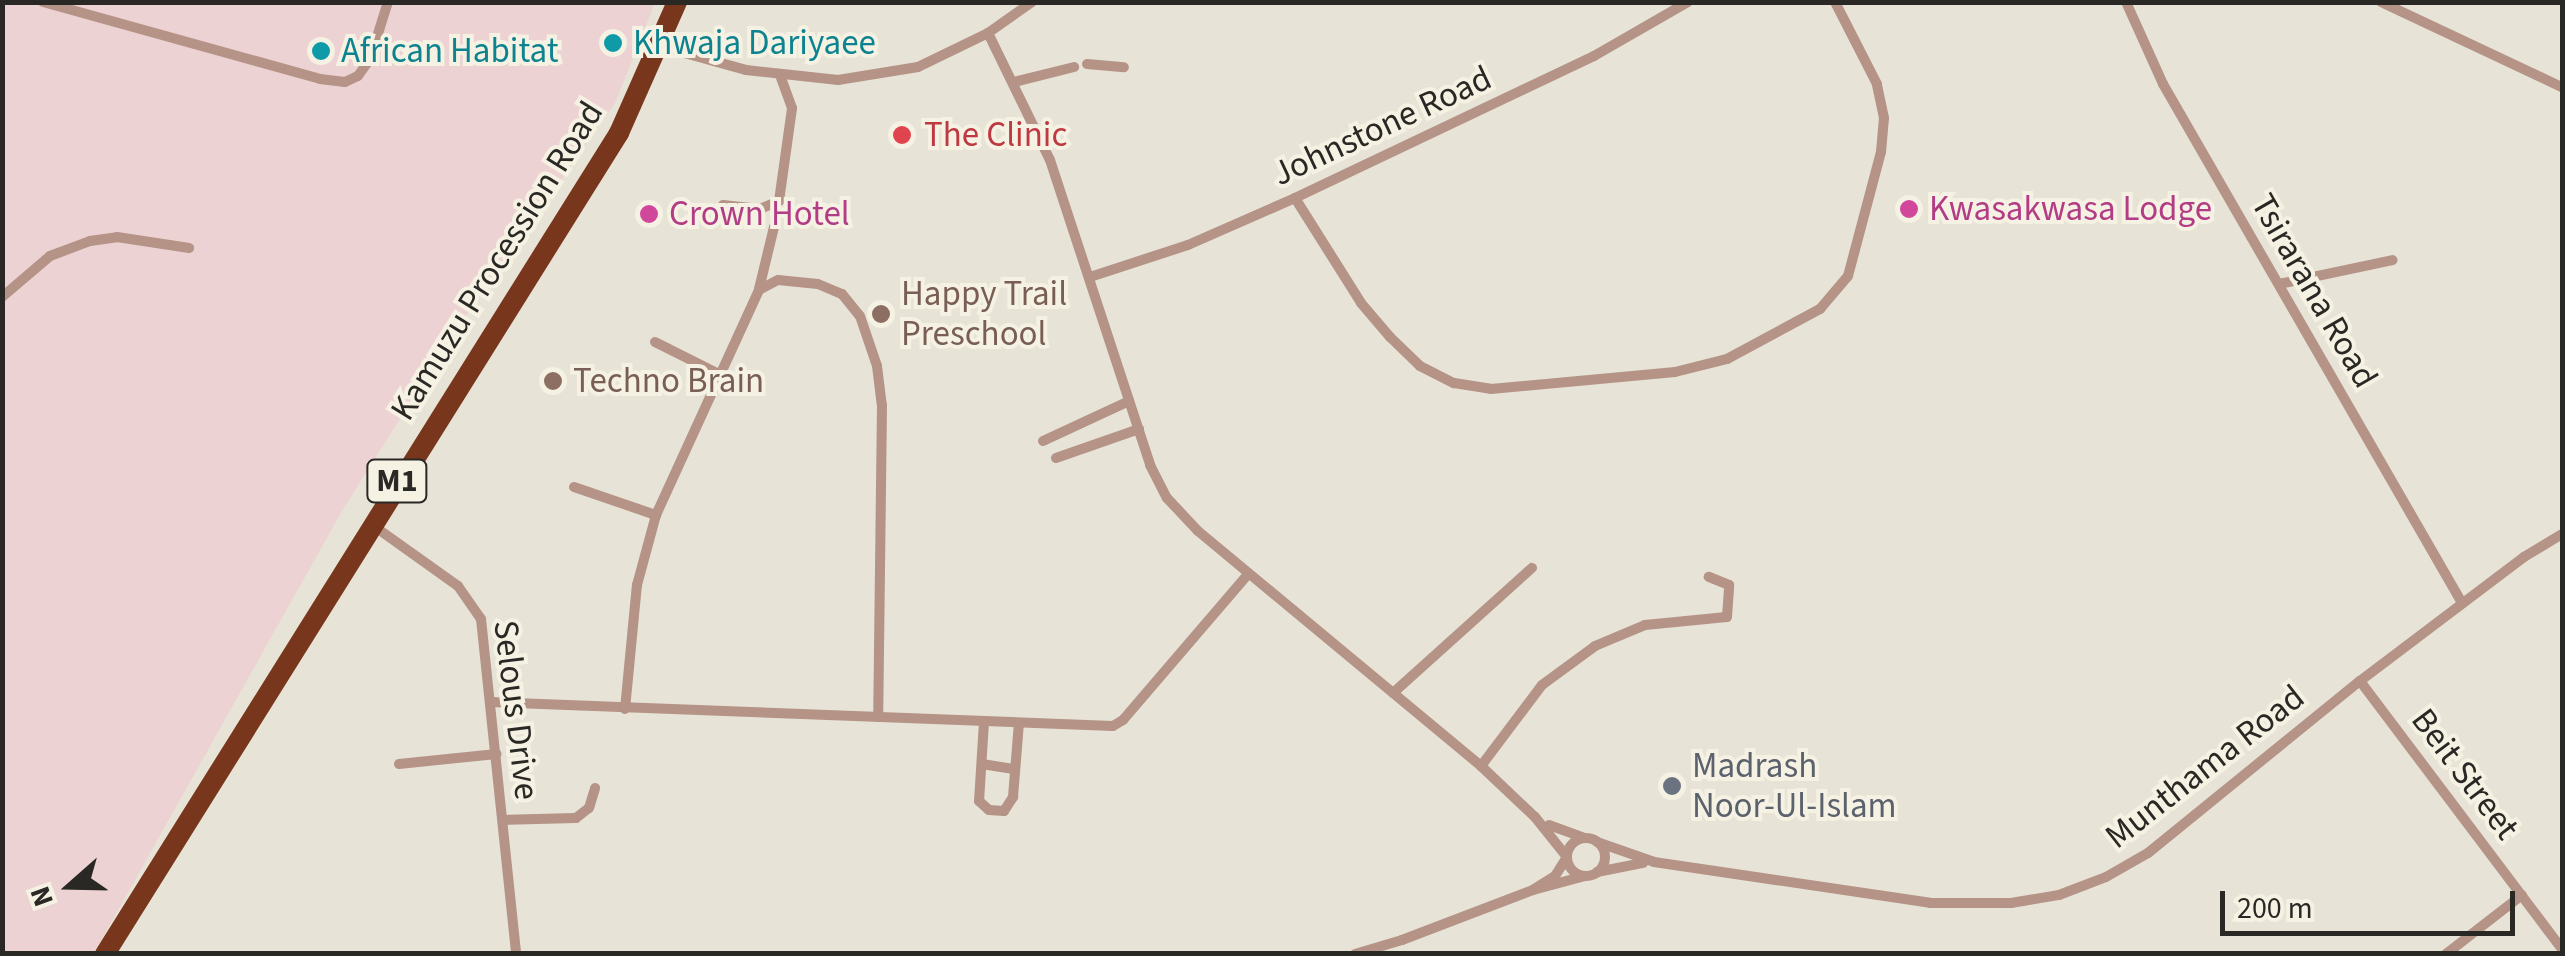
<!DOCTYPE html>
<html>
<head>
<meta charset="utf-8">
<style>
	body { margin:0 }
	#map { position:relative; width:2565px; height:956px; overflow:hidden; background:#e7e3d6; font-family:"Source Sans 3",sans-serif }
	div>[style] { position:absolute }
	.commercial>* { inset:0; background:#edd2d3 }
	.street>* { height:10px; margin:-5px; padding:0 5px; transform-origin:5px; border-radius:5px; background:#b59387 }
	.street>.ring { margin:-5px; padding:0; box-sizing:content-box; background:none; border:10px solid #b59387; border-radius:50% }
	.highway>* { height:20px; margin:-10px; padding:0 10px; transform-origin:10px; border-radius:10px; background:#78361d }
	.dots>* { width:28px; height:28px; translate:-50% -50%; box-sizing:border-box; border:5px solid #f5f1e3; border-radius:50% }
	span { translate:-50% -50%; white-space:nowrap; text-align:center; line-height:1.15; -webkit-text-stroke:8px #f5f1e3; paint-order:stroke }
	.shield-label span { padding:2px 8px; background:#f5f1e3; border:2px solid; border-radius:8px; -webkit-text-stroke-width:0 }
	.shield-label { font-size:32px; color:#2a2824; font-weight:700 }
	.culture-label { font-size:35px; color:#0d838f }
	.left { translate:0 -50%; text-align:left }
	.street-label { font-size:35px; color:#2a2824 }
	.health-label { font-size:35px; color:#be3a42 }
	.hotel-label { font-size:35px; color:#b23c85 }
	.education-label { font-size:35px; color:#785e54 }
	.worship-label { font-size:35px; color:#5b616d }
	.frame { position:absolute; inset:0; border:5px solid #2a2824; pointer-events:none }
	.north { position:absolute; left:20px; top:836px; width:100px; height:100px; -webkit-text-stroke:8px #f5f1e3; paint-order:stroke; rotate:250deg; font-size:28px; font-weight:700; line-height:40px; text-align:center; color:#2a2824 }
	.north::after { content:''; display:block; margin:auto; width:35px; height:45px; background:#2a2824; clip-path:polygon(50% 0,100% 100%,50% 72%,0 100%) }
	.scale { position:absolute; left:2220px; top:891px; width:295px; height:45px; box-sizing:border-box; border:5px solid #2a2824; border-top:0; padding-left:12px; font-size:30px; line-height:35px; white-space:nowrap; color:#2a2824; -webkit-text-stroke:8px #f5f1e3; paint-order:stroke }
</style>
</head>
<body>
<div id="map">
	<div class="commercial">
		<div style="clip-path:polygon(2px 3px,655px 3px,615px 103px,452px 336px,342px 511px,94px 953px,3px 953px)"></div>
	</div>
	<div class="street">
		<div style="left:43px;top:2px;width:288px;rotate:15.5deg"></div>
		<div style="left:320px;top:79px;width:25px;rotate:7deg"></div>
		<div style="left:345px;top:82px;width:14px;rotate:-25deg"></div>
		<div style="left:358px;top:76px;width:21px;rotate:-55deg"></div>
		<div style="left:370px;top:59px;width:60px;rotate:-72.5deg"></div>
		<div style="left:2126px;top:2px;width:90px;rotate:65.7deg"></div>
		<div style="left:2163px;top:84px;width:599px;rotate:60.05deg"></div>
		<div style="left:2381px;top:2px;width:200px;rotate:25.2deg"></div>
		<div style="left:988px;top:33px;width:141px;rotate:64deg"></div>
		<div style="left:1050px;top:160px;width:321px;rotate:71.8deg"></div>
		<div style="left:1150px;top:465px;width:37px;rotate:63deg"></div>
		<div style="left:1167px;top:498px;width:45px;rotate:46.8deg"></div>
		<div style="left:1198px;top:531px;width:368px;rotate:39.7deg"></div>
		<div style="left:1481px;top:766px;width:74px;rotate:43.4deg"></div>
		<div style="left:1535px;top:817px;width:51px;rotate:51.3deg"></div>
		<div style="left:1567px;top:857px;width:22px;rotate:122deg"></div>
		<div style="left:1555px;top:876px;width:26px;rotate:148deg"></div>
		<div style="left:659px;top:46px;width:90px;rotate:15.4deg"></div>
		<div style="left:746px;top:70px;width:93px;rotate:6.2deg"></div>
		<div style="left:838px;top:80px;width:81px;rotate:-9.2deg"></div>
		<div style="left:918px;top:67px;width:78px;rotate:-25.9deg"></div>
		<div style="left:988px;top:33px;width:54px;rotate:-35.2deg"></div>
		<div style="left:1087px;top:64px;width:37px;rotate:5deg"></div>
		<div style="left:1014px;top:82px;width:62px;rotate:-14deg"></div>
		<div style="left:1295px;top:198px;width:124px;rotate:57.8deg"></div>
		<div style="left:1361px;top:303px;width:45px;rotate:49.5deg"></div>
		<div style="left:1390px;top:337px;width:42px;rotate:44deg"></div>
		<div style="left:1420px;top:366px;width:38px;rotate:27deg"></div>
		<div style="left:1454px;top:383px;width:37px;rotate:9deg"></div>
		<div style="left:1491px;top:389px;width:185px;rotate:-5.3deg"></div>
		<div style="left:1675px;top:372px;width:54px;rotate:-14deg"></div>
		<div style="left:1727px;top:359px;width:106px;rotate:-28.3deg"></div>
		<div style="left:1820px;top:309px;width:43px;rotate:-49.7deg"></div>
		<div style="left:1848px;top:276px;width:128px;rotate:-75.1deg"></div>
		<div style="left:1881px;top:152px;width:34px;rotate:-85deg"></div>
		<div style="left:1884px;top:118px;width:35px;rotate:-102deg"></div>
		<div style="left:1877px;top:84px;width:92px;rotate:-117.1deg"></div>
		<div style="left:723px;top:205px;width:37px;rotate:6deg"></div>
		<div style="left:760px;top:209px;width:21px;rotate:-23deg"></div>
		<div style="left:779px;top:201px;width:94px;rotate:-82deg"></div>
		<div style="left:792px;top:108px;width:35px;rotate:-110deg"></div>
		<div style="left:1090px;top:277px;width:103px;rotate:-18.1deg"></div>
		<div style="left:1188px;top:245px;width:117px;rotate:-23.7deg"></div>
		<div style="left:1295px;top:198px;width:331px;rotate:-25.4deg"></div>
		<div style="left:1594px;top:56px;width:108px;rotate:-29.9deg"></div>
		<div style="left:2279px;top:284px;width:116px;rotate:-11.9deg"></div>
		<div style="left:759px;top:289px;width:64px;rotate:-76.4deg"></div>
		<div style="left:2px;top:297px;width:63px;rotate:-40.5deg"></div>
		<div style="left:50px;top:256px;width:43px;rotate:-20.6deg"></div>
		<div style="left:90px;top:241px;width:27px;rotate:-8deg"></div>
		<div style="left:117px;top:237px;width:73px;rotate:8.7deg"></div>
		<div style="left:655px;top:342px;width:69px;rotate:26.6deg"></div>
		<div style="left:1043px;top:441px;width:95px;rotate:-24.9deg"></div>
		<div style="left:1056px;top:458px;width:88px;rotate:-19.3deg"></div>
		<div style="left:574px;top:487px;width:87px;rotate:18.9deg"></div>
		<div style="left:371px;top:524px;width:107px;rotate:35.5deg"></div>
		<div style="left:458px;top:586px;width:40px;rotate:55.1deg"></div>
		<div style="left:481px;top:619px;width:337px;rotate:84deg"></div>
		<div style="left:2360px;top:681px;width:336px;rotate:53deg"></div>
		<div style="left:1393px;top:693px;width:187px;rotate:-42deg"></div>
		<div style="left:491px;top:702px;width:622px;rotate:2.21deg"></div>
		<div style="left:1113px;top:726px;width:12px;rotate:-31deg"></div>
		<div style="left:1123px;top:720px;width:192px;rotate:-49.4deg"></div>
		<div style="left:625px;top:709px;width:125px;rotate:-84.5deg"></div>
		<div style="left:637px;top:585px;width:73px;rotate:-74.8deg"></div>
		<div style="left:656px;top:515px;width:247px;rotate:-65.4deg"></div>
		<div style="left:759px;top:290px;width:21px;rotate:-28deg"></div>
		<div style="left:778px;top:280px;width:40px;rotate:5.7deg"></div>
		<div style="left:818px;top:284px;width:26px;rotate:23deg"></div>
		<div style="left:842px;top:294px;width:28px;rotate:51deg"></div>
		<div style="left:860px;top:316px;width:53px;rotate:71.2deg"></div>
		<div style="left:877px;top:366px;width:39px;rotate:83deg"></div>
		<div style="left:882px;top:405px;width:312px;rotate:90.7deg"></div>
		<div style="left:984px;top:722px;width:79px;rotate:93.6deg"></div>
		<div style="left:979px;top:801px;width:13px;rotate:42deg"></div>
		<div style="left:989px;top:810px;width:15px;rotate:4deg"></div>
		<div style="left:1004px;top:811px;width:17px;rotate:-57deg"></div>
		<div style="left:1013px;top:797px;width:74px;rotate:-85.4deg"></div>
		<div style="left:399px;top:764px;width:98px;rotate:-5.9deg"></div>
		<div style="left:982px;top:764px;width:32px;rotate:9deg"></div>
		<div style="left:1481px;top:766px;width:101px;rotate:-53deg"></div>
		<div style="left:1542px;top:685px;width:66px;rotate:-36.3deg"></div>
		<div style="left:1595px;top:646px;width:54px;rotate:-22.8deg"></div>
		<div style="left:1645px;top:625px;width:82px;rotate:-5.6deg"></div>
		<div style="left:1727px;top:617px;width:32px;rotate:-86deg"></div>
		<div style="left:1729px;top:585px;width:22px;rotate:-158deg"></div>
		<div style="left:503px;top:820px;width:73px;rotate:-1.6deg"></div>
		<div style="left:576px;top:818px;width:16px;rotate:-38deg"></div>
		<div style="left:589px;top:808px;width:21px;rotate:-73deg"></div>
		<div style="left:1549px;top:825px;width:37px;rotate:20deg"></div>
		<div class="ring" style="left:1567px;top:838px;width:28px;height:28px"></div>
		<div style="left:1597px;top:842px;width:60px;rotate:19.3deg"></div>
		<div style="left:1654px;top:862px;width:279px;rotate:8.4deg"></div>
		<div style="left:1930px;top:903px;width:81px"></div>
		<div style="left:2011px;top:903px;width:49px;rotate:-9.5deg"></div>
		<div style="left:2059px;top:895px;width:50px;rotate:-21deg"></div>
		<div style="left:2106px;top:877px;width:48px;rotate:-29.7deg"></div>
		<div style="left:2148px;top:853px;width:273px;rotate:-39.1deg"></div>
		<div style="left:2360px;top:681px;width:206px;rotate:-37.1deg"></div>
		<div style="left:2524px;top:557px;width:44px;rotate:-31.2deg"></div>
		<div style="left:1597px;top:872px;width:47px;rotate:-11.1deg"></div>
		<div style="left:1355px;top:954px;width:49px;rotate:-16.6deg"></div>
		<div style="left:1402px;top:940px;width:140px;rotate:-20.9deg"></div>
		<div style="left:1533px;top:890px;width:54px;rotate:-15.1deg"></div>
		<div style="left:2446px;top:954px;width:96px;rotate:-37.8deg"></div>
	</div>
	<div class="highway">
		<div style="left:105px;top:954px;width:969px;rotate:-57.95deg"></div>
		<div style="left:619px;top:133px;width:143px;rotate:-66.1deg"></div>
	</div>
	<div class="dots">
		<div style="left:613px;top:43px;background:#0f9aa8"></div>
		<div style="left:321px;top:51px;background:#0f9aa8"></div>
		<div style="left:902px;top:135px;background:#e0444e"></div>
		<div style="left:1909px;top:209px;background:#d1479c"></div>
		<div style="left:649px;top:214px;background:#d1479c"></div>
		<div style="left:881px;top:314px;background:#8d6e63"></div>
		<div style="left:553px;top:381px;background:#8d6e63"></div>
		<div style="left:1672px;top:786px;background:#6b7280"></div>
	</div>
	<div class="shield-label">
		<span style="left:397px;top:481px">M1</span>
	</div>
	<div class="culture-label">
		<span class="left" style="left:633px;top:43px">Khwaja Dariyaee</span>
		<span class="left" style="left:341px;top:51px">African Habitat</span>
	</div>
	<div class="street-label">
		<span style="left:1382px;top:126px;rotate:-25deg">Johnstone Road</span>
		<span style="left:497px;top:261px;rotate:-58deg">Kamuzu Procession Road</span>
		<span style="left:2314px;top:291px;rotate:60deg">Tsirarana Road</span>
		<span style="left:516px;top:710px;rotate:83deg">Selous Drive</span>
		<span style="left:2205px;top:767px;rotate:-38deg">Munthama Road</span>
		<span style="left:2465px;top:774px;rotate:53deg">Beit Street</span>
	</div>
	<div class="health-label">
		<span class="left" style="left:924px;top:135px">The Clinic</span>
	</div>
	<div class="hotel-label">
		<span class="left" style="left:1929px;top:209px">Kwasakwasa Lodge</span>
		<span class="left" style="left:669px;top:214px">Crown Hotel</span>
	</div>
	<div class="education-label">
		<span class="left" style="left:901px;top:314px">Happy Trail<br>Preschool</span>
		<span class="left" style="left:573px;top:381px">Techno Brain</span>
	</div>
	<div class="worship-label">
		<span class="left" style="left:1692px;top:786px">Madrash<br>Noor-Ul-Islam</span>
	</div>
	<div class="frame"></div>
	<div class="north">N</div>
	<div class="scale">200 m</div>
</div>
</body>
</html>
